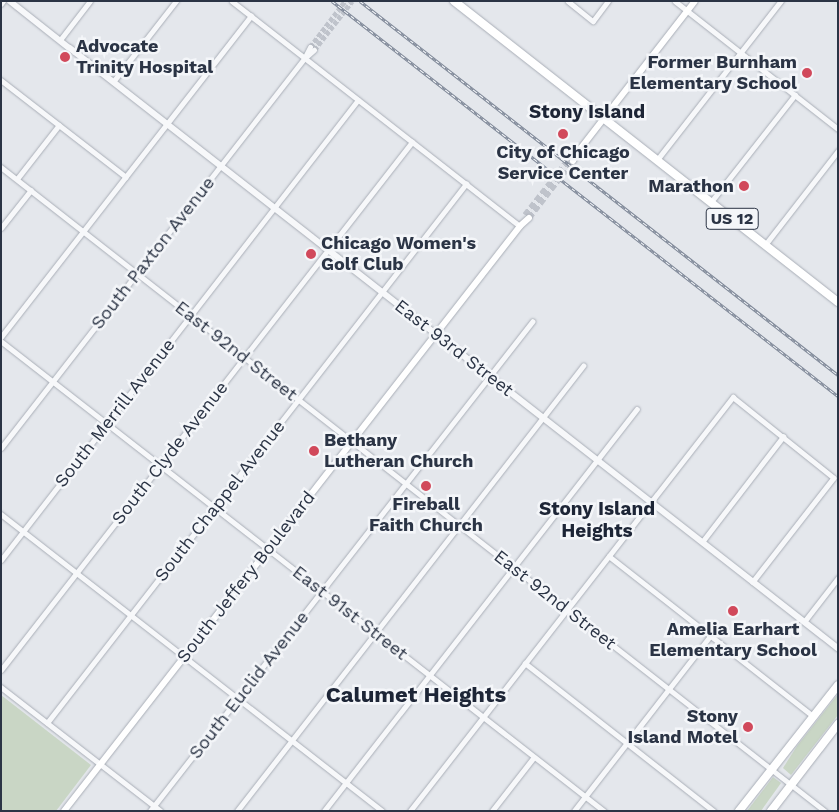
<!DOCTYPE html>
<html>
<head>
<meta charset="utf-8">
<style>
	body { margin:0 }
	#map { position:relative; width:839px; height:812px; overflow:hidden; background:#e4e7ec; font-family:"Work Sans",sans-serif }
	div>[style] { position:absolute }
	.green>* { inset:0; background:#c9d6c5 }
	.minor-tunnel>* { height:4.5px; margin-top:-2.25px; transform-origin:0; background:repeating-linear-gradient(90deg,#bfc3cb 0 4.5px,transparent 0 6.5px) }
	.secondary-tunnel>* { height:6px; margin-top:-3px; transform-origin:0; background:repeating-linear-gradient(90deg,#bfc3cb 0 6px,transparent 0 9px) }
	.roads { filter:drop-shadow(0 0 1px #a9aeb7) drop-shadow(0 0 1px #a9aeb7) }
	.minor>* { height:4.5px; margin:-2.25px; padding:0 2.25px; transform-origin:2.25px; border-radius:2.25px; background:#f7f8fa }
	.tertiary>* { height:5.5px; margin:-2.75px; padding:0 2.75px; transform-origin:2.75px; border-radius:2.75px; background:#f7f8fa }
	.secondary>* { height:6px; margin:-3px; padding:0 3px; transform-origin:3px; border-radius:3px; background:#fff }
	.primary>* { height:8px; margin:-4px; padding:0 4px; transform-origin:4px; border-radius:4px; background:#fff }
	.trunk>* { height:8px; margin:-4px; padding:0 4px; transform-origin:4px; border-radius:4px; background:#fff }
	.rail>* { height:3px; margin-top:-1.5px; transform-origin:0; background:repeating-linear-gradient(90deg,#f4f6f9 0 4px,#7d8696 0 8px); box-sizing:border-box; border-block:1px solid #7d8696 }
	.dots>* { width:14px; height:14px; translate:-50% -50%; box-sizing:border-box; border:2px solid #f4f6f9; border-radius:50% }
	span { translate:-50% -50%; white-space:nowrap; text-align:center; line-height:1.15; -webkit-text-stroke:5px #f4f6f9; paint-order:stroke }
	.shield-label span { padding:1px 4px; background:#f4f6f9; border:1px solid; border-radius:4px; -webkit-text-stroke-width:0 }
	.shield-label { font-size:16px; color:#2b3445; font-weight:700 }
	.poi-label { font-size:18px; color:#2b3445; font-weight:700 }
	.left { translate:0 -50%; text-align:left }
	.right { translate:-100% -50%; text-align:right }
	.street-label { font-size:18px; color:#2b3445 }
	.neighbourhood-label { font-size:19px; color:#1d2536; font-weight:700 }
	.district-label { font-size:22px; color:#1d2536; font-weight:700 }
	.frame { position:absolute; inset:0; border:2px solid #2b3445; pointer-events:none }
</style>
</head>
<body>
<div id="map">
	<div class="green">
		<div style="clip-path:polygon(838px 694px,838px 715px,791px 775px,783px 768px,797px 746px)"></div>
		<div style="clip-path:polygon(1px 695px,91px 765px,56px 811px,1px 811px)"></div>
		<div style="clip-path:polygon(773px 777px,781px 783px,761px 811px,747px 811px)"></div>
	</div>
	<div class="minor-tunnel">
		<div style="left:310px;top:47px;width:58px;rotate:-52.7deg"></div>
		<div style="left:314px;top:50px;width:62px;rotate:-52.2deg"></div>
	</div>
	<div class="secondary-tunnel">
		<div style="left:525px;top:215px;width:73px;rotate:-51.7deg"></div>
		<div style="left:529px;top:218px;width:72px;rotate:-52.3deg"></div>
	</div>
	<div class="roads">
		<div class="minor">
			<div style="left:232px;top:1px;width:365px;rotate:38deg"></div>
			<div style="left:568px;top:1px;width:32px;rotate:39deg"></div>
			<div style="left:593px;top:21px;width:25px;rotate:-53deg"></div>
			<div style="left:675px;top:1px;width:207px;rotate:38.1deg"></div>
			<div style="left:1px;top:4px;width:4px;rotate:-56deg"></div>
			<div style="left:60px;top:40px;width:49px;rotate:-52.4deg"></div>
			<div style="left:305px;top:57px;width:11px;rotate:-63deg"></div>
			<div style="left:1px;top:80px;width:158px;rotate:37.8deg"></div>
			<div style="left:113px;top:82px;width:103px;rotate:-52.1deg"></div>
			<div style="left:657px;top:160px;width:202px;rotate:-52.1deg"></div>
			<div style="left:1px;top:167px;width:1046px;rotate:38.01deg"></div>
			<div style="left:17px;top:179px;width:68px;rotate:-52.1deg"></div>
			<div style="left:711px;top:202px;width:136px;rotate:-51.9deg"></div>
			<div style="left:1px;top:228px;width:48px;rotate:-51.7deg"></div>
			<div style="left:765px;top:245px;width:119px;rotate:-52.2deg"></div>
			<div style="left:1px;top:337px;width:407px;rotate:-52.1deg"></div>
			<div style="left:1px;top:341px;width:765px;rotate:37.93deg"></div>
			<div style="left:1px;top:448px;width:494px;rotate:-52.1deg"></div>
			<div style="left:305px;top:58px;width:12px;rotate:-42deg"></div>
			<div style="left:1px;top:514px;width:483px;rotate:37.9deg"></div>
			<div style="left:702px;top:542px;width:133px;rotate:-52.4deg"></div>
			<div style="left:609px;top:556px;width:259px;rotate:38.1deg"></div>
			<div style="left:1px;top:560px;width:582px;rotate:-52.19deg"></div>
			<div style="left:804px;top:622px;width:56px;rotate:-52.3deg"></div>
			<div style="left:525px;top:663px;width:240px;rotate:38.1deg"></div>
			<div style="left:1px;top:670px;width:669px;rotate:-52.1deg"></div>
			<div style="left:1px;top:687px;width:202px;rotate:37.8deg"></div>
			<div style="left:47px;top:723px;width:683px;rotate:-52.14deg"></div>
			<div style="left:150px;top:811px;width:621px;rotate:-52deg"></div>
			<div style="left:237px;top:811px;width:564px;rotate:-52.13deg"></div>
			<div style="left:324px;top:811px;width:509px;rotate:-52.1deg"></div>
			<div style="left:410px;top:811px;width:525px;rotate:-52.04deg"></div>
			<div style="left:733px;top:397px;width:129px;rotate:38.7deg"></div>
			<div style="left:834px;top:478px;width:132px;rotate:127.9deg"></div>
			<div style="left:492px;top:811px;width:68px;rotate:-52.1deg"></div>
			<div style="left:574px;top:811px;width:222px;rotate:-52.1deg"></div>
		</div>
		<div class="tertiary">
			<div style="left:10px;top:1px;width:74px;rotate:38.4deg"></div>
			<div style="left:70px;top:48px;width:975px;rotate:38deg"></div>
		</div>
		<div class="secondary">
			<div style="left:573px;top:161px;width:9px;rotate:-63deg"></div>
			<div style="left:577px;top:153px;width:192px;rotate:-52.2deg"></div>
			<div style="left:64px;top:811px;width:742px;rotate:-52.06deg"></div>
			<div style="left:520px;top:226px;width:12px;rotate:-42deg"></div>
		</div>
		<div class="primary">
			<div style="left:454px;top:1px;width:488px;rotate:38.1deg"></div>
		</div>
		<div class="trunk">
			<div style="left:739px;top:811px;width:160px;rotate:-51.8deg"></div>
			<div style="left:771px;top:811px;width:110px;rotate:-52.4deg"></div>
		</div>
	</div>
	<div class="rail">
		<div style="left:332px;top:1px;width:642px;rotate:37.98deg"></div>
		<div style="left:360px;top:1px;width:607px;rotate:38.04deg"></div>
	</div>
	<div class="dots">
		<div style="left:65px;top:57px;background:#d1495b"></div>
		<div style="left:807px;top:73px;background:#d1495b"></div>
		<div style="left:563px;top:134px;background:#d1495b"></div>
		<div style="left:744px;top:186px;background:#d1495b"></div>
		<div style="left:311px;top:254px;background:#d1495b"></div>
		<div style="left:314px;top:451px;background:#d1495b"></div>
		<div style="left:426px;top:486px;background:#d1495b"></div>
		<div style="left:733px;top:611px;background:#d1495b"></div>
		<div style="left:748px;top:727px;background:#d1495b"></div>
	</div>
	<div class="shield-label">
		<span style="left:732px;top:219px">US 12</span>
	</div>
	<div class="poi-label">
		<span class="left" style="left:76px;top:57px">Advocate<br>Trinity Hospital</span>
		<span class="right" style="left:797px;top:73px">Former Burnham<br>Elementary School</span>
		<span style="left:563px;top:163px">City of Chicago<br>Service Center</span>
		<span class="right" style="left:734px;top:186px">Marathon</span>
		<span class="left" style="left:321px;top:254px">Chicago Women's<br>Golf Club</span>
		<span class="left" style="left:324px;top:451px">Bethany<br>Lutheran Church</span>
		<span style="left:426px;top:515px">Fireball<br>Faith Church</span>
		<span style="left:733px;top:640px">Amelia Earhart<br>Elementary School</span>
		<span class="right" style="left:738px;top:727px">Stony<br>Island Motel</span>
	</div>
	<div class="street-label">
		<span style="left:153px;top:253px;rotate:-52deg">South Paxton Avenue</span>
		<span style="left:454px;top:348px;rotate:38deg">East 93rd Street</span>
		<span style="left:236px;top:351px;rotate:38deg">East 92nd Street</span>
		<span style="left:115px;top:413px;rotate:-52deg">South Merrill Avenue</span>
		<span style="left:170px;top:453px;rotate:-52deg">South Clyde Avenue</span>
		<span style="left:220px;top:501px;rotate:-52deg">South Chappel Avenue</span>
		<span style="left:246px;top:577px;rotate:-52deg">South Jeffery Boulevard</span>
		<span style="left:555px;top:600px;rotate:38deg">East 92nd Street</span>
		<span style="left:350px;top:613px;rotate:38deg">East 91st Street</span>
		<span style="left:249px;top:685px;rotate:-52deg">South Euclid Avenue</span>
	</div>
	<div class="neighbourhood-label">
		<span style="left:587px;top:112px">Stony Island</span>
		<span style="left:597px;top:520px">Stony Island<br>Heights</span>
	</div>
	<div class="district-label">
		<span style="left:416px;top:695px">Calumet Heights</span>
	</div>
	<div class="frame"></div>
</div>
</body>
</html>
